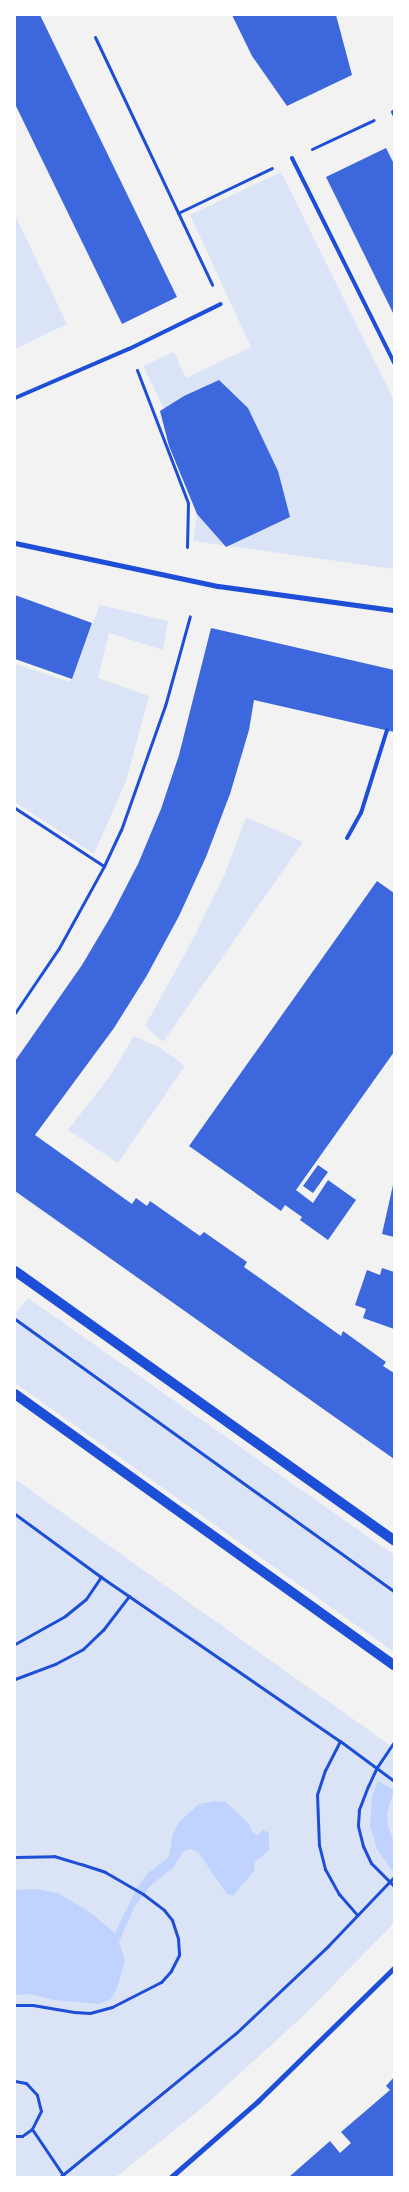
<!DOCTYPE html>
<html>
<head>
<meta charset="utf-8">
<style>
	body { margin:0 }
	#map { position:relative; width:409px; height:2192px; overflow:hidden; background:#f2f2f2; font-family:"PT Sans",sans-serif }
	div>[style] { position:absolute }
	.green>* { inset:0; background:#dbe4f7 }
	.water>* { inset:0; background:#bfd3fe }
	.building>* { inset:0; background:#3d67dc }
	.path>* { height:3px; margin:-1.5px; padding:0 1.5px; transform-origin:1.5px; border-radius:1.5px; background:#1d4ed8 }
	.service>* { height:4px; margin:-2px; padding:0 2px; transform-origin:2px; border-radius:2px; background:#1d4ed8 }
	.minor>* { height:5px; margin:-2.5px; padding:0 2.5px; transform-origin:2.5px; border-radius:2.5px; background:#1d4ed8 }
	.secondary>* { height:10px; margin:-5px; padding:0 5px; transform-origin:5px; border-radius:5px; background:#1d4ed8 }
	span { translate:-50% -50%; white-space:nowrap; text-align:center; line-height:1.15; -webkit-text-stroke:5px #fff; paint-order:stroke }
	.frame { position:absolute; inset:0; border:16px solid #fff; pointer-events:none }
</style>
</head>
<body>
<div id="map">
	<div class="green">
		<div style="clip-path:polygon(281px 172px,394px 400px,394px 569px,193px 541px,201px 484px,143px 366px,174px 352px,186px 378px,251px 347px,190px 215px)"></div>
		<div style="clip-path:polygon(15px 215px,67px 324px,15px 349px)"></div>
		<div style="clip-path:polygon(100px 605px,168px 621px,163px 650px,109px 633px,98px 678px,149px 696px,126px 781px,94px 854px,15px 802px,15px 664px,70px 682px)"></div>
		<div style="clip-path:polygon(246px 817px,303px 842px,163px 1042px,145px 1026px,192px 941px,224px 876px)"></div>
		<div style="clip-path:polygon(134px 1036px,159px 1047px,185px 1066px,118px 1163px,68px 1130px,110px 1076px)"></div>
		<div style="clip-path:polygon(28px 1298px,394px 1555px,394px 1652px,15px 1383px,15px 1314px)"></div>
		<div style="clip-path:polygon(15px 1479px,394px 1748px,394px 1923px,303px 2016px,202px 2108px,116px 2177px,15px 2177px)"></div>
	</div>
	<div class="water">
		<div style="clip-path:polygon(378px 1781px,394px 1790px,387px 1813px,388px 1826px,394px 1842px,394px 1868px,392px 1870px,377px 1849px,370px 1825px,372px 1797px)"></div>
		<div style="clip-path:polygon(214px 1801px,226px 1802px,250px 1825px,252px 1832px,257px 1835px,263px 1830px,269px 1833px,269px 1850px,255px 1862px,254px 1871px,233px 1896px,227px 1894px,198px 1852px,190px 1849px,183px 1852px,173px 1868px,151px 1885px,134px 1907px,119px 1942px,125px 1960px,117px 1988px,111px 1999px,98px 2004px,55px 2000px,29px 1994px,15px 1995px,15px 1890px,36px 1889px,58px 1893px,88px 1911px,115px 1933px,138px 1886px,147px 1874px,169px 1857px,173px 1833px,180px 1821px,199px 1804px)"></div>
	</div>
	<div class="building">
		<div style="clip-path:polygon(15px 15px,40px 15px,177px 297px,122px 324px,15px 104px)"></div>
		<div style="clip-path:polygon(232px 15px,336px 15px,352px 75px,287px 106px,252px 56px)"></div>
		<div style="clip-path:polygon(386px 148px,394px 164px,394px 315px,326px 177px)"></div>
		<div style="clip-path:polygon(219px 380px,248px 408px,278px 471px,290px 517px,226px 547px,197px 514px,169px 446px,160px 411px,184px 396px)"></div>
		<div style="clip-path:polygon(15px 595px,92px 623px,72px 679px,15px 659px)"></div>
		<div style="clip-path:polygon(211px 628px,394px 670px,394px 732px,254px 700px,249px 730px,230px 794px,206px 857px,179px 916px,146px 977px,114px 1028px,35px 1135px,132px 1204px,136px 1198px,147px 1206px,150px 1201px,200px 1236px,204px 1232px,247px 1262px,244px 1267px,341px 1336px,343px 1331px,386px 1362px,383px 1366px,394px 1373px,394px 1459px,15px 1191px,15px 1061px,82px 965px,111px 916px,138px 864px,161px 809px,179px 755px)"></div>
		<div style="clip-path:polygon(377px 881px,394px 893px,394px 1052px,296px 1190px,313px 1203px,328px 1180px,356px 1200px,328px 1240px,300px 1220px,302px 1217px,285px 1205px,281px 1211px,189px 1146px)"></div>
		<div style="clip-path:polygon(318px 1165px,328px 1172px,313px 1193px,303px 1186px)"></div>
		<div style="clip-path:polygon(393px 1185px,394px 1186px,394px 1237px,382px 1234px)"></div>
		<div style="clip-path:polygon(382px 1268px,394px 1272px,394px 1329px,363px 1318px,366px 1309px,355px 1305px,367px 1270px,380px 1275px)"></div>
		<div style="clip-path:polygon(394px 2077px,394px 2177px,289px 2177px,330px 2141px,340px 2153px,351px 2143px,341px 2132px,390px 2090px,386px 2086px)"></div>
	</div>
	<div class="path">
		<div style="left:95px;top:37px;width:274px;rotate:64.7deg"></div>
		<div style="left:312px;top:149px;width:68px;rotate:-25.1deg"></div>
		<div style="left:178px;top:213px;width:104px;rotate:-25.6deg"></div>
		<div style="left:137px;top:370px;width:142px;rotate:69deg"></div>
		<div style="left:188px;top:503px;width:44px;rotate:91.3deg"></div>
		<div style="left:15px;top:808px;width:106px;rotate:33.1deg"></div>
		<div style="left:15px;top:1013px;width:78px;rotate:-55.9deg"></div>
		<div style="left:59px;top:948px;width:94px;rotate:-61.2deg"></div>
		<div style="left:104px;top:866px;width:40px;rotate:-65deg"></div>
		<div style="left:121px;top:830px;width:132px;rotate:-70.5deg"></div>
		<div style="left:165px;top:706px;width:93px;rotate:-74.5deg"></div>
		<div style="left:15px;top:1319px;width:467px;rotate:35.7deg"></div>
		<div style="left:15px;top:1514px;width:107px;rotate:36.2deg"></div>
		<div style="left:101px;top:1577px;width:290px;rotate:34.5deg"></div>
		<div style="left:340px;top:1741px;width:67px;rotate:36.5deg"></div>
		<div style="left:15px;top:1644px;width:57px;rotate:-29.2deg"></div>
		<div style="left:65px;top:1616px;width:27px;rotate:-39deg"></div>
		<div style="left:86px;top:1599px;width:27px;rotate:-56deg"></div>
		<div style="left:15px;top:1679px;width:43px;rotate:-20.6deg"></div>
		<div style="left:55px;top:1664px;width:32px;rotate:-28deg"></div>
		<div style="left:83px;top:1649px;width:28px;rotate:-44deg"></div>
		<div style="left:103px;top:1630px;width:43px;rotate:-52.6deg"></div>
		<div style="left:340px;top:1741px;width:33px;rotate:117deg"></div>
		<div style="left:325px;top:1770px;width:25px;rotate:108deg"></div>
		<div style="left:317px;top:1794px;width:51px;rotate:87.8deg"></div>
		<div style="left:319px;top:1845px;width:25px;rotate:76deg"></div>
		<div style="left:325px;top:1869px;width:29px;rotate:61deg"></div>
		<div style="left:339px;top:1894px;width:28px;rotate:49deg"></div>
		<div style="left:394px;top:1742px;width:30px;rotate:124deg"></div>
		<div style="left:377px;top:1767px;width:21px;rotate:115deg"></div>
		<div style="left:368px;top:1786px;width:26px;rotate:111deg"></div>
		<div style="left:359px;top:1810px;width:16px;rotate:94deg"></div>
		<div style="left:358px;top:1826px;width:21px;rotate:76deg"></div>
		<div style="left:363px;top:1846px;width:19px;rotate:65deg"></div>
		<div style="left:371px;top:1863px;width:33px;rotate:45deg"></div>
		<div style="left:15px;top:1857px;width:39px;rotate:-1deg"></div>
		<div style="left:54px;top:1856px;width:28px;rotate:17deg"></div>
		<div style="left:81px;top:1864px;width:25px;rotate:18deg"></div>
		<div style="left:105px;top:1872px;width:44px;rotate:30.1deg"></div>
		<div style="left:143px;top:1894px;width:26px;rotate:37deg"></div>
		<div style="left:164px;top:1910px;width:13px;rotate:51deg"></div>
		<div style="left:172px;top:1920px;width:20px;rotate:72deg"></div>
		<div style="left:178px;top:1939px;width:16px;rotate:86deg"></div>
		<div style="left:179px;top:1955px;width:18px;rotate:117deg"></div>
		<div style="left:171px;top:1971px;width:15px;rotate:132deg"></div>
		<div style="left:161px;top:1982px;width:55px;rotate:153deg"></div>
		<div style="left:112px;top:2007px;width:23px;rotate:165deg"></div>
		<div style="left:90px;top:2013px;width:16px;rotate:-176deg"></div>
		<div style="left:74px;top:2012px;width:42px;rotate:-170.3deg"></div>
		<div style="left:33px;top:2005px;width:18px;rotate:180deg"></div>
		<div style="left:15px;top:2081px;width:11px;rotate:10deg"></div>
		<div style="left:26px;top:2083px;width:16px;rotate:47deg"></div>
		<div style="left:37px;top:2095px;width:16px;rotate:76deg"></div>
		<div style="left:41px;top:2111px;width:20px;rotate:117deg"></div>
		<div style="left:32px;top:2129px;width:12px;rotate:145deg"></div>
		<div style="left:22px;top:2136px;width:7px;rotate:180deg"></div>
		<div style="left:32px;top:2129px;width:55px;rotate:56deg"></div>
		<div style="left:60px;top:2177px;width:226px;rotate:-39.3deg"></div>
		<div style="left:235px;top:2034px;width:128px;rotate:-43.4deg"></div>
		<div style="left:328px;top:1946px;width:95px;rotate:-46.3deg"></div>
	</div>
	<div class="service">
		<div style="left:393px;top:112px;width:2px;rotate:63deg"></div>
		<div style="left:292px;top:158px;width:229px;rotate:63.5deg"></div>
		<div style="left:15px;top:398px;width:124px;rotate:-23.3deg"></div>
		<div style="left:129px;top:349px;width:102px;rotate:-26.1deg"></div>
		<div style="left:347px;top:838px;width:29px;rotate:-61deg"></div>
		<div style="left:361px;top:813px;width:87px;rotate:-72.6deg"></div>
	</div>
	<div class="minor">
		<div style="left:15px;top:543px;width:208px;rotate:12deg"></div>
		<div style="left:218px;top:586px;width:178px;rotate:7.8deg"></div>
		<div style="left:171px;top:2177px;width:116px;rotate:-41.1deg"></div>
		<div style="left:258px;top:2101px;width:190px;rotate:-44.4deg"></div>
	</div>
	<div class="secondary">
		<div style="left:15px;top:1271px;width:465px;rotate:35.4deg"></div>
		<div style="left:15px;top:1394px;width:466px;rotate:35.6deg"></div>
	</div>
	<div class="frame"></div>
</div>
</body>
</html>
